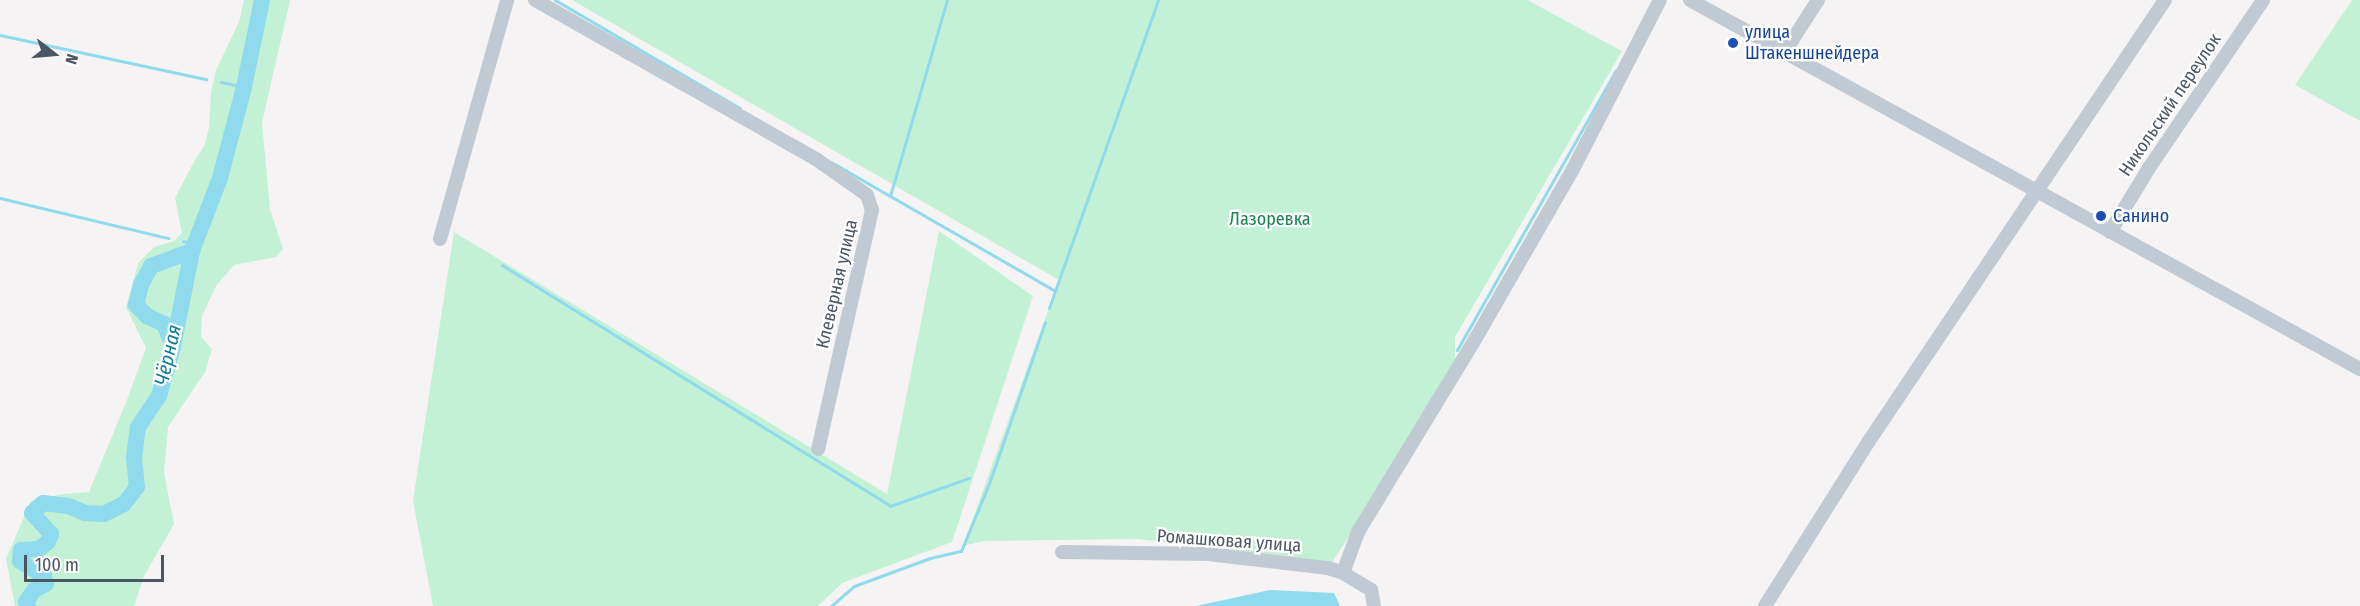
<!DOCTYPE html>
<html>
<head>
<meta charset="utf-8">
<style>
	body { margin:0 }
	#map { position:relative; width:2360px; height:606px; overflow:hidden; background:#f5f3f3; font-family:"Fira Sans Condensed",sans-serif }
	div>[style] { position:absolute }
	.green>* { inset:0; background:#c3f1d5 }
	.water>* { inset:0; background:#90daee }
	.stream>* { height:3px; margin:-1.5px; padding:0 1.5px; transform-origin:1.5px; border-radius:1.5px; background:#90daee }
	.river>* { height:16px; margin:-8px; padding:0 8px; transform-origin:8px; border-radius:8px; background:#90daee }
	.minor>* { height:14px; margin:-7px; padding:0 7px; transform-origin:7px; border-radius:7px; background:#c1cad2 }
	.dots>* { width:16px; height:16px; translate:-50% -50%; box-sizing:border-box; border:3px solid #fff; border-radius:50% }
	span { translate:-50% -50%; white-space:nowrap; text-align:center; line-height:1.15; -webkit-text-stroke:4.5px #fff; paint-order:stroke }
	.transit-label { font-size:18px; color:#164399 }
	.left { translate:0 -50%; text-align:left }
	.street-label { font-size:18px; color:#4a5661 }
	.park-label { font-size:18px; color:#17864f }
	.water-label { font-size:20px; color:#0c7c9b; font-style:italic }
	.north { position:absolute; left:24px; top:24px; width:60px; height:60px; -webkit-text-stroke:4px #fff; paint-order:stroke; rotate:106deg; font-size:16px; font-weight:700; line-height:24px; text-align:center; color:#4a5661 }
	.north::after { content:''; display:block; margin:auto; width:21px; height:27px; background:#4a5661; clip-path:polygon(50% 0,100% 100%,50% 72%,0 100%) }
	.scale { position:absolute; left:24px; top:555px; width:140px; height:27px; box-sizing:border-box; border:3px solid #4a5661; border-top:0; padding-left:8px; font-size:18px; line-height:21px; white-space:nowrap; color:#4a5661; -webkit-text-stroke:4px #fff; paint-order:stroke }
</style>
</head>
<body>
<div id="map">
	<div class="green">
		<div style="clip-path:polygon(244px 0,290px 0,262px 123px,270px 209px,283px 249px,276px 257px,234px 265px,216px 286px,202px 316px,201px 337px,212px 349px,205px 372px,168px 427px,164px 473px,174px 524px,144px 576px,134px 606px,15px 606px,6px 559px,31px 501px,64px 494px,89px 492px,127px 400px,146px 348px,126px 307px,138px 263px,154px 247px,174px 241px,182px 233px,175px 198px,196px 158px,204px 147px,209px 128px,211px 91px,216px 70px,239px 22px)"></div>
		<div style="clip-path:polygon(572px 0,1527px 0,1622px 51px,1455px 337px,1455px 371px,1329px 567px,1226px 548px,1136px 539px,983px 541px,963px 546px,1059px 280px)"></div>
		<div style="clip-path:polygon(2352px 0,2360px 0,2360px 121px,2295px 85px)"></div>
		<div style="clip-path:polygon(939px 231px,1033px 296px,952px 542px,842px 583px,818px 606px,433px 606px,413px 501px,454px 232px,887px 494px)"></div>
	</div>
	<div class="water">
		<div style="clip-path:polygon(1270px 590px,1334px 593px,1340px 606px,1196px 606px)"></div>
	</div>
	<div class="stream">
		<div style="left:555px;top:0;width:214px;rotate:30.3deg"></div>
		<div style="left:0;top:35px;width:211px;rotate:12.1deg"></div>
		<div style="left:221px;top:82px;width:24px;rotate:12deg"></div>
		<div style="left:831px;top:162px;width:258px;rotate:29.9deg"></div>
		<div style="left:890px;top:196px;width:204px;rotate:-73.8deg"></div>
		<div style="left:0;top:198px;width:173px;rotate:13.4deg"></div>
		<div style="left:183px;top:241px;width:12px;rotate:14deg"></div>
		<div style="left:502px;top:265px;width:457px;rotate:31.8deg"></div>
		<div style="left:890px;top:506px;width:84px;rotate:-19.5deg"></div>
		<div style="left:1049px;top:308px;width:327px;rotate:-70.5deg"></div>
		<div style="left:1457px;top:350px;width:322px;rotate:-60.4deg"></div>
		<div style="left:831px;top:606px;width:30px;rotate:-41deg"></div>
		<div style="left:854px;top:586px;width:81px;rotate:-20.2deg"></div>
		<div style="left:930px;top:558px;width:32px;rotate:-13deg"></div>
		<div style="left:961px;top:551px;width:76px;rotate:-67.5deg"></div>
		<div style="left:990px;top:481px;width:168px;rotate:-70.9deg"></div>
	</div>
	<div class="river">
		<div style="left:173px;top:347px;width:25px;rotate:-111deg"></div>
		<div style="left:164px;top:324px;width:19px;rotate:-155deg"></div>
		<div style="left:147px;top:316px;width:16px;rotate:-135deg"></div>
		<div style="left:136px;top:305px;width:21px;rotate:-76deg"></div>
		<div style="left:141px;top:285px;width:21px;rotate:-62deg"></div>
		<div style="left:151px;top:266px;width:44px;rotate:-20.1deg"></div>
		<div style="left:28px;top:606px;width:4px;rotate:-117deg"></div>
		<div style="left:26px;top:602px;width:14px;rotate:-56deg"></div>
		<div style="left:34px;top:590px;width:13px;rotate:-27deg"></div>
		<div style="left:46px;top:584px;width:8px;rotate:-104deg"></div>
		<div style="left:44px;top:576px;width:28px;rotate:-148deg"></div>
		<div style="left:20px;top:561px;width:11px;rotate:-85deg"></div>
		<div style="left:21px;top:550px;width:18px;rotate:-3deg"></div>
		<div style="left:39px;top:549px;width:11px;rotate:-38deg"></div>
		<div style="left:48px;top:542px;width:9px;rotate:-69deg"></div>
		<div style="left:51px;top:534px;width:28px;rotate:-132deg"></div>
		<div style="left:32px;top:513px;width:15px;rotate:-42deg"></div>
		<div style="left:43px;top:503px;width:25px;rotate:7deg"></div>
		<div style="left:68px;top:506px;width:18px;rotate:22deg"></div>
		<div style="left:85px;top:513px;width:19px;rotate:3deg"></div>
		<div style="left:104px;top:514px;width:22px;rotate:-27deg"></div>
		<div style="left:124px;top:504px;width:21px;rotate:-53deg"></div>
		<div style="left:137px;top:487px;width:29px;rotate:-96deg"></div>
		<div style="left:134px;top:458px;width:31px;rotate:-83deg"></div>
		<div style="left:138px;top:427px;width:37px;rotate:-56deg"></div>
		<div style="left:159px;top:396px;width:51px;rotate:-74.1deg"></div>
		<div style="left:173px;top:347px;width:98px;rotate:-78.8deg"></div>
		<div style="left:192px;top:251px;width:78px;rotate:-69deg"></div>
		<div style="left:220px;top:178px;width:94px;rotate:-75.2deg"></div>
		<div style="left:244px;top:87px;width:89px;rotate:-78.3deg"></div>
	</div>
	<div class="minor">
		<div style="left:535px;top:0;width:323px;rotate:29.5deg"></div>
		<div style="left:816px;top:159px;width:62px;rotate:35.2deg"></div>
		<div style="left:867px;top:195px;width:16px;rotate:72deg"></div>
		<div style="left:872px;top:210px;width:245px;rotate:102.7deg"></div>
		<div style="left:1690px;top:0;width:765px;rotate:28.84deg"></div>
		<div style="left:1784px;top:53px;width:63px;rotate:-57.3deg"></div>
		<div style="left:2110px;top:232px;width:75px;rotate:-58.6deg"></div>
		<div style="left:2149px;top:168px;width:203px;rotate:-55.8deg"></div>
		<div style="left:440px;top:239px;width:248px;rotate:-74.3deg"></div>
		<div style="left:1062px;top:552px;width:146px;rotate:0.8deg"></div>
		<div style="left:1208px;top:554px;width:121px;rotate:6.7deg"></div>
		<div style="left:1328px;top:568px;width:16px;rotate:18deg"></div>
		<div style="left:1343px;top:573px;width:33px;rotate:31deg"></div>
		<div style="left:1371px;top:590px;width:16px;rotate:79deg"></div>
		<div style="left:1343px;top:573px;width:44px;rotate:-69.9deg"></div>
		<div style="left:1358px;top:532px;width:221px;rotate:-58.7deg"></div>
		<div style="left:1473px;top:343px;width:198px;rotate:-60.1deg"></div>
		<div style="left:1572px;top:171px;width:192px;rotate:-62.8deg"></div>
		<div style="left:1765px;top:606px;width:195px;rotate:-57.8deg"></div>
		<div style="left:1869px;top:441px;width:531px;rotate:-56.13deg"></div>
	</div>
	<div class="dots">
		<div style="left:1733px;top:43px;background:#1a4fb4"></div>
		<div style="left:2101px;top:216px;background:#1a4fb4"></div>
	</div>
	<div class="transit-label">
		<span class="left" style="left:1745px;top:43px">улица<br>Штакеншнейдера</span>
		<span class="left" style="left:2113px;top:216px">Санино</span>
	</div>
	<div class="street-label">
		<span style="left:2170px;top:105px;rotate:-56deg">Никольский переулок</span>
		<span style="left:837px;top:284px;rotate:-77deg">Клеверная улица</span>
		<span style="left:1229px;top:541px;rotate:4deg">Ромашковая улица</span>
	</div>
	<div class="park-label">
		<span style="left:1270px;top:219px">Лазоревка</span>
	</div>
	<div class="water-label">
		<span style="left:168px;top:355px;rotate:-77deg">Чёрная</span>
	</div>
	<div class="north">N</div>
	<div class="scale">100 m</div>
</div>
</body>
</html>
